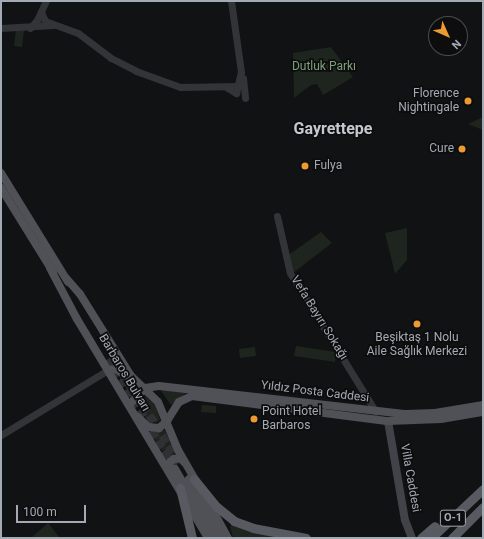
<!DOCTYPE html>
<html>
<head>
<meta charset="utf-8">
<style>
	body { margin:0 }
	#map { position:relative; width:484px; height:539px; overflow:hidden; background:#111213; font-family:Roboto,sans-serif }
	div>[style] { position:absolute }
	.green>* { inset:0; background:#1e251e }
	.primary-tunnel>* { height:8px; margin-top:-4px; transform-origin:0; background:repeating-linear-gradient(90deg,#2e3033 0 8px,transparent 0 12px) }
	.tertiary>* { height:7px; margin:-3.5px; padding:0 3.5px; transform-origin:3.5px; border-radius:3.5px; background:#333438 }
	.secondary>* { height:8px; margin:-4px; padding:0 4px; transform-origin:4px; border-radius:4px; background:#414348 }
	.primary>* { height:8px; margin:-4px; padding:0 4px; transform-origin:4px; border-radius:4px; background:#4f5157 }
	.trunk>* { height:9px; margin:-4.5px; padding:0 4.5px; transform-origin:4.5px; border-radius:4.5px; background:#575a60 }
	.dots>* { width:11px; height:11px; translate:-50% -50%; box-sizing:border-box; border:2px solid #0d0d0e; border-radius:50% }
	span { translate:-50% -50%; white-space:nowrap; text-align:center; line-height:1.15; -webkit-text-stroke:3.5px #0d0d0e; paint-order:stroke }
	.shield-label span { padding:1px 3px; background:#0d0d0e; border:1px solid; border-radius:3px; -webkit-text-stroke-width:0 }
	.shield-label { font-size:11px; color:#a3aab3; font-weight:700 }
	.park-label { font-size:12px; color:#7c9e7a }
	.poi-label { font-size:12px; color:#a3aab3 }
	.right { translate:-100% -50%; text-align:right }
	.left { translate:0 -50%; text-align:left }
	.street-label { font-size:12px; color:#a3aab3 }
	.district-label { font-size:16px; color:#c4c8cf; font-weight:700 }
	.frame { position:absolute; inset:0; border:2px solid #a3aab3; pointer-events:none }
	.north { position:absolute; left:428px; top:16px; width:40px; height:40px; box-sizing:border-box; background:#0d0d0e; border:1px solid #494c50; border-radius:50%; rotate:135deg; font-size:11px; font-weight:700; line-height:16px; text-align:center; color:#a3aab3 }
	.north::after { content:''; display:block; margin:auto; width:14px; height:18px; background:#ec9a31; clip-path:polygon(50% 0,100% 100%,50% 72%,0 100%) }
	.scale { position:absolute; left:16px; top:505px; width:70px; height:18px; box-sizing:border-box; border:2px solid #a3aab3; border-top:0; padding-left:5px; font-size:12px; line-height:14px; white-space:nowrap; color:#a3aab3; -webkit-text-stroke:3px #0d0d0e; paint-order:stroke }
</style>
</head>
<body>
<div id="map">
	<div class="green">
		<div style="clip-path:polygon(16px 30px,24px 31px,22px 47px,14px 46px)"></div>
		<div style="clip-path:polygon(331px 47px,353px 77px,323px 95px,317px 84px,311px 85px,294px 98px,293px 53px)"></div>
		<div style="clip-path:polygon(483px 117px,483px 130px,468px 124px)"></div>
		<div style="clip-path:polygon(407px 228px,407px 260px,395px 274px,385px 233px)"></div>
		<div style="clip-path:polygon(321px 232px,332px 243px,293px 273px,287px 256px)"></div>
		<div style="clip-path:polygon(296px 346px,336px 352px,335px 362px,294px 356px)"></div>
		<div style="clip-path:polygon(255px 347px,256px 356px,240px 358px,239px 349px)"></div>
		<div style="clip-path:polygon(119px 374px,136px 388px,130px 395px,118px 375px)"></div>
		<div style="clip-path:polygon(161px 391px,166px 390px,186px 393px,171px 405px)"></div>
		<div style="clip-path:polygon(145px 396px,156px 406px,160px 420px,156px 423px,146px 419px,140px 408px,139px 400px)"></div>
		<div style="clip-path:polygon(202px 405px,216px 406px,216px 413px,201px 412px)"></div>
		<div style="clip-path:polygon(165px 430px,175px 454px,167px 459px,151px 434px)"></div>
		<div style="clip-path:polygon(48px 523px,60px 538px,31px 538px)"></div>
		<div style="clip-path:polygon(233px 525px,296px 538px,233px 538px,230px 526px)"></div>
	</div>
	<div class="primary-tunnel">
		<div style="left:112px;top:354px;width:132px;rotate:58.4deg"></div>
		<div style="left:108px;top:359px;width:127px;rotate:58.6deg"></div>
	</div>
	<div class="tertiary">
		<div style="left:41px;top:12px;width:10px;rotate:66deg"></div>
		<div style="left:45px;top:21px;width:35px;rotate:20deg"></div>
		<div style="left:78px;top:33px;width:41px;rotate:37.1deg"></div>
		<div style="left:111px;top:58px;width:28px;rotate:27deg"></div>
		<div style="left:136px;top:71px;width:47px;rotate:20deg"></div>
		<div style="left:180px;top:87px;width:59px;rotate:-1deg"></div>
		<div style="left:1px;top:28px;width:52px;rotate:-3.3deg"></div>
		<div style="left:30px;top:28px;width:11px;rotate:-49deg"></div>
		<div style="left:37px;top:20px;width:21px;rotate:-65deg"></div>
		<div style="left:243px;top:78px;width:20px;rotate:84deg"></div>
		<div style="left:226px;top:87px;width:12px;rotate:31deg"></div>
		<div style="left:236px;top:93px;width:22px;rotate:-77deg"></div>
		<div style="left:241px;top:72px;width:72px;rotate:-98deg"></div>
		<div style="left:277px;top:216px;width:58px;rotate:77.2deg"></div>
		<div style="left:290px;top:273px;width:163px;rotate:58.3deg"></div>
		<div style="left:1px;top:435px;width:125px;rotate:-31.3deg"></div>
	</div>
	<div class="secondary">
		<div style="left:388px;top:421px;width:100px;rotate:80.3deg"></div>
		<div style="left:405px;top:520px;width:19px;rotate:69deg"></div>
	</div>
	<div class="primary">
		<div style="left:1px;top:173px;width:128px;rotate:58.4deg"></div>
		<div style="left:1px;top:188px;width:99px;rotate:58.2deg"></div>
		<div style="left:50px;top:268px;width:58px;rotate:62.1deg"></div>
		<div style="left:77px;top:319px;width:255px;rotate:59.1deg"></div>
		<div style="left:66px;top:278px;width:21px;rotate:49deg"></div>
		<div style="left:80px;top:294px;width:97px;rotate:58.1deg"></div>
		<div style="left:131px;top:376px;width:37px;rotate:44deg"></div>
		<div style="left:158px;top:402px;width:52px;rotate:67.4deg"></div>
		<div style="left:178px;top:450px;width:38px;rotate:60deg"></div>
		<div style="left:108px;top:370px;width:8px;rotate:-7deg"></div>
		<div style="left:116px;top:369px;width:17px;rotate:31deg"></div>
		<div style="left:130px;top:404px;width:22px;rotate:-47deg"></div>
		<div style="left:145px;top:388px;width:14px;rotate:-8deg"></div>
		<div style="left:159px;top:386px;width:249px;rotate:6.5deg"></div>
		<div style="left:406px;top:414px;width:29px;rotate:-2deg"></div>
		<div style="left:435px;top:413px;width:49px;rotate:-9.5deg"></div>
		<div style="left:138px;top:417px;width:14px;rotate:45deg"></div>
		<div style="left:148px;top:427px;width:11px;rotate:5deg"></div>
		<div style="left:159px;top:428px;width:11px;rotate:-41deg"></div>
		<div style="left:167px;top:421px;width:22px;rotate:-58deg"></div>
		<div style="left:179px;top:402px;width:14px;rotate:-25deg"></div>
		<div style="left:192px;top:396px;width:198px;rotate:7.3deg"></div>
		<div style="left:388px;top:421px;width:53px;rotate:-2.2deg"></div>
		<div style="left:441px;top:419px;width:43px;rotate:-9.5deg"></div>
		<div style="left:175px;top:469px;width:80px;rotate:59.9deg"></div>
		<div style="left:168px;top:470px;width:8px;rotate:-76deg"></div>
		<div style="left:170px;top:462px;width:5px;rotate:-37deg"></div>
		<div style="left:174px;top:459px;width:6px;rotate:-9deg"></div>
		<div style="left:180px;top:458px;width:6px;rotate:45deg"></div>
		<div style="left:189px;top:479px;width:68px;rotate:60.8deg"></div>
		<div style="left:206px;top:498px;width:46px;rotate:61.2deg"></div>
	</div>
	<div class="trunk">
		<div style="left:194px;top:479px;width:36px;rotate:51deg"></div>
		<div style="left:217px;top:507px;width:22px;rotate:39deg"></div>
		<div style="left:234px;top:521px;width:20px;rotate:20deg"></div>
		<div style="left:253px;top:528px;width:54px;rotate:10.7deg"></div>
		<div style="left:180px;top:488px;width:51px;rotate:76.5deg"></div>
		<div style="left:421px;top:538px;width:18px;rotate:-41deg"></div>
		<div style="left:431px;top:538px;width:71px;rotate:-43.3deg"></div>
		<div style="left:452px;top:538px;width:44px;rotate:-45deg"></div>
	</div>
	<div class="dots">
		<div style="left:468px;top:101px;background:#ec9a31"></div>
		<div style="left:462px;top:149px;background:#ec9a31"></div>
		<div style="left:305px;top:166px;background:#ec9a31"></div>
		<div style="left:417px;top:324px;background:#ec9a31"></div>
		<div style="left:254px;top:419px;background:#ec9a31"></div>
	</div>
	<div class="shield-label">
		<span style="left:453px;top:518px">O-1</span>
	</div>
	<div class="park-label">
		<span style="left:324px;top:67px">Dutluk Parkı</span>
	</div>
	<div class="poi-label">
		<span class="right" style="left:459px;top:101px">Florence<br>Nightingale</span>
		<span class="right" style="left:454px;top:149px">Cure</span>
		<span class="left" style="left:314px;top:166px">Fulya</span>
		<span style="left:417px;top:345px">Beşiktaş 1 Nolu<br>Aile Sağlık Merkezi</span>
		<span class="left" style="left:262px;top:419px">Point Hotel<br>Barbaros</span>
	</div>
	<div class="street-label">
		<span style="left:319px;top:318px;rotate:58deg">Vefa Bayırı Sokağı</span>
		<span style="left:124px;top:373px;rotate:59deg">Barbaros Bulvarı</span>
		<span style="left:315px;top:392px;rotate:7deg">Yıldız Posta Caddesi</span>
		<span style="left:410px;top:478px;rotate:80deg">Villa Caddesi</span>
	</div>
	<div class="district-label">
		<span style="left:333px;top:129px">Gayrettepe</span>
	</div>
	<div class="frame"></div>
	<div class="north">N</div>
	<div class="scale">100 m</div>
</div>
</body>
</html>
